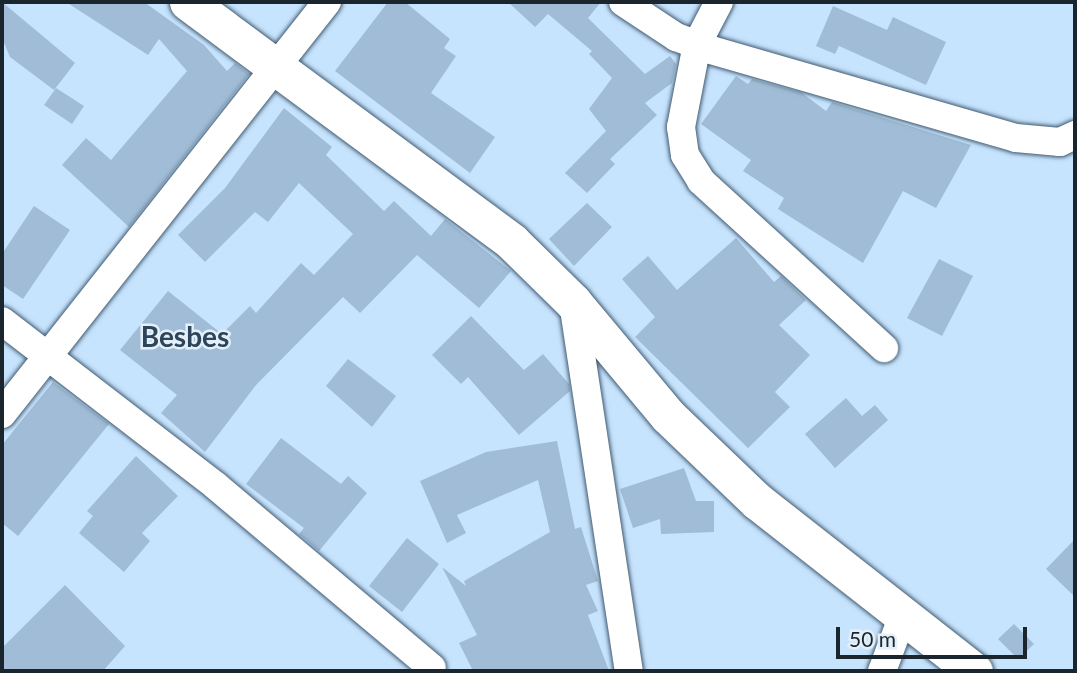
<!DOCTYPE html>
<html>
<head>
<meta charset="utf-8">
<style>
	body { margin:0 }
	#map { position:relative; width:1077px; height:673px; overflow:hidden; background:#c7e4fe; font-family:Lato,sans-serif }
	div>[style] { position:absolute }
	.building>* { inset:0; background:#a0bcd6 }
	.roads { filter:drop-shadow(0 0 2px #415a70) drop-shadow(0 0 2px #415a70) }
	.minor>* { height:28px; margin:-14px; padding:0 14px; transform-origin:14px; border-radius:14px; background:#fff }
	.tertiary>* { height:37px; margin:-18.5px; padding:0 18.5px; transform-origin:18.5px; border-radius:18.5px; background:#fff }
	span { translate:-50% -50%; white-space:nowrap; text-align:center; line-height:1.15; -webkit-text-stroke:5px #e3eff9; paint-order:stroke }
	.district-label { font-size:28px; color:#2c455a; font-weight:700 }
	.frame { position:absolute; inset:0; border:4px solid #1a252e; pointer-events:none }
	.scale { position:absolute; left:836px; top:627px; width:191px; height:32px; box-sizing:border-box; border:4px solid #1a252e; border-top:0; padding-left:9px; font-size:21px; line-height:24px; white-space:nowrap; color:#1a252e; -webkit-text-stroke:5px #e3eff9; paint-order:stroke }
</style>
</head>
<body>
<div id="map">
	<div class="building">
		<div style="clip-path:polygon(2px 2px,75px 63px,54px 90px,10px 57px,2px 38px)"></div>
		<div style="clip-path:polygon(66px 2px,144px 2px,204px 45px,227px 71px,235px 63px,249px 74px,129px 227px,62px 165px,86px 138px,111px 160px,187px 71px,159px 39px,148px 55px)"></div>
		<div style="clip-path:polygon(388px 2px,405px 2px,450px 39px,444px 48px,456px 56px,431px 93px,495px 137px,470px 173px,335px 71px)"></div>
		<div style="clip-path:polygon(508px 2px,601px 2px,588px 18px,645px 74px,670px 56px,676px 64px,672px 83px,645px 103px,657px 115px,610px 159px,615px 164px,587px 193px,565px 173px,606px 131px,589px 109px,612px 78px,589px 54px,592px 51px,548px 14px,535px 27px)"></div>
		<div style="clip-path:polygon(833px 6px,887px 30px,893px 17px,946px 42px,926px 85px,839px 46px,835px 54px,816px 46px)"></div>
		<div style="clip-path:polygon(736px 76px,748px 84px,752px 79px,802px 93px,826px 111px,832px 102px,971px 145px,936px 208px,903px 191px,863px 263px,778px 209px,784px 198px,743px 171px,751px 160px,701px 124px)"></div>
		<div style="clip-path:polygon(56px 88px,84px 106px,72px 124px,44px 105px)"></div>
		<div style="clip-path:polygon(284px 108px,332px 147px,326px 155px,384px 211px,394px 201px,431px 236px,445px 219px,511px 271px,479px 308px,417px 255px,360px 313px,343px 297px,256px 385px,205px 452px,161px 413px,177px 395px,120px 350px,168px 291px,222px 334px,250px 306px,256px 313px,301px 263px,314px 275px,353px 234px,299px 183px,268px 222px,255px 212px,205px 262px,178px 235px,225px 188px)"></div>
		<div style="clip-path:polygon(587px 203px,612px 227px,574px 266px,549px 239px)"></div>
		<div style="clip-path:polygon(34px 206px,70px 230px,23px 299px,2px 285px,2px 254px)"></div>
		<div style="clip-path:polygon(736px 238px,774px 282px,781px 276px,806px 300px,779px 325px,810px 355px,775px 392px,790px 407px,748px 448px,635px 337px,655px 317px,622px 279px,648px 256px,677px 290px)"></div>
		<div style="clip-path:polygon(939px 259px,973px 276px,942px 336px,907px 318px)"></div>
		<div style="clip-path:polygon(471px 316px,524px 370px,543px 354px,569px 384px,570px 391px,519px 435px,468px 377px,461px 384px,432px 355px)"></div>
		<div style="clip-path:polygon(348px 359px,396px 396px,372px 427px,326px 386px)"></div>
		<div style="clip-path:polygon(53px 382px,109px 424px,18px 536px,2px 523px,2px 445px)"></div>
		<div style="clip-path:polygon(846px 398px,862px 416px,875px 405px,888px 420px,835px 468px,805px 434px)"></div>
		<div style="clip-path:polygon(281px 438px,341px 484px,348px 476px,367px 493px,319px 551px,299px 534px,304px 528px,246px 484px)"></div>
		<div style="clip-path:polygon(557px 441px,575px 529px,581px 527px,598px 581px,586px 585px,598px 611px,588px 615px,609px 671px,473px 671px,459px 643px,477px 635px,442px 567px,466px 586px,464px 581px,550px 532px,538px 480px,457px 515px,466px 533px,447px 543px,420px 481px,486px 452px)"></div>
		<div style="clip-path:polygon(136px 456px,178px 496px,142px 533px,150px 541px,124px 572px,79px 533px,93px 516px,87px 511px)"></div>
		<div style="clip-path:polygon(684px 468px,696px 501px,714px 501px,714px 532px,661px 534px,660px 519px,633px 528px,620px 489px)"></div>
		<div style="clip-path:polygon(407px 538px,439px 564px,402px 612px,369px 586px)"></div>
		<div style="clip-path:polygon(1075px 539px,1075px 597px,1046px 569px)"></div>
		<div style="clip-path:polygon(65px 585px,125px 646px,103px 671px,2px 671px,2px 648px)"></div>
		<div style="clip-path:polygon(1014px 624px,1034px 644px,1018px 659px,998px 639px)"></div>
	</div>
	<div class="roads">
		<div class="minor">
			<div style="left:623px;top:2px;width:64px;rotate:33.4deg"></div>
			<div style="left:676px;top:37px;width:37px;rotate:20deg"></div>
			<div style="left:711px;top:50px;width:317px;rotate:16.1deg"></div>
			<div style="left:1016px;top:138px;width:44px;rotate:5.2deg"></div>
			<div style="left:1060px;top:142px;width:17px;rotate:-25deg"></div>
			<div style="left:719px;top:2px;width:47px;rotate:117.6deg"></div>
			<div style="left:697px;top:44px;width:85px;rotate:100.9deg"></div>
			<div style="left:681px;top:127px;width:28px;rotate:82deg"></div>
			<div style="left:685px;top:155px;width:31px;rotate:58deg"></div>
			<div style="left:701px;top:181px;width:248px;rotate:42.4deg"></div>
			<div style="left:573px;top:302px;width:373px;rotate:81.4deg"></div>
			<div style="left:2px;top:321px;width:270px;rotate:37.6deg"></div>
			<div style="left:216px;top:486px;width:282px;rotate:40.1deg"></div>
			<div style="left:2px;top:414px;width:525px;rotate:-51.73deg"></div>
			<div style="left:882px;top:671px;width:57px;rotate:-69.3deg"></div>
		</div>
		<div class="tertiary">
			<div style="left:188px;top:2px;width:403px;rotate:36.5deg"></div>
			<div style="left:512px;top:242px;width:86px;rotate:44.5deg"></div>
			<div style="left:573px;top:302px;width:148px;rotate:50.2deg"></div>
			<div style="left:668px;top:416px;width:123px;rotate:43.7deg"></div>
			<div style="left:757px;top:501px;width:276px;rotate:38.1deg"></div>
		</div>
	</div>
	<div class="district-label">
		<span style="left:185px;top:336px">Besbes</span>
	</div>
	<div class="frame"></div>
	<div class="scale">50 m</div>
</div>
</body>
</html>
